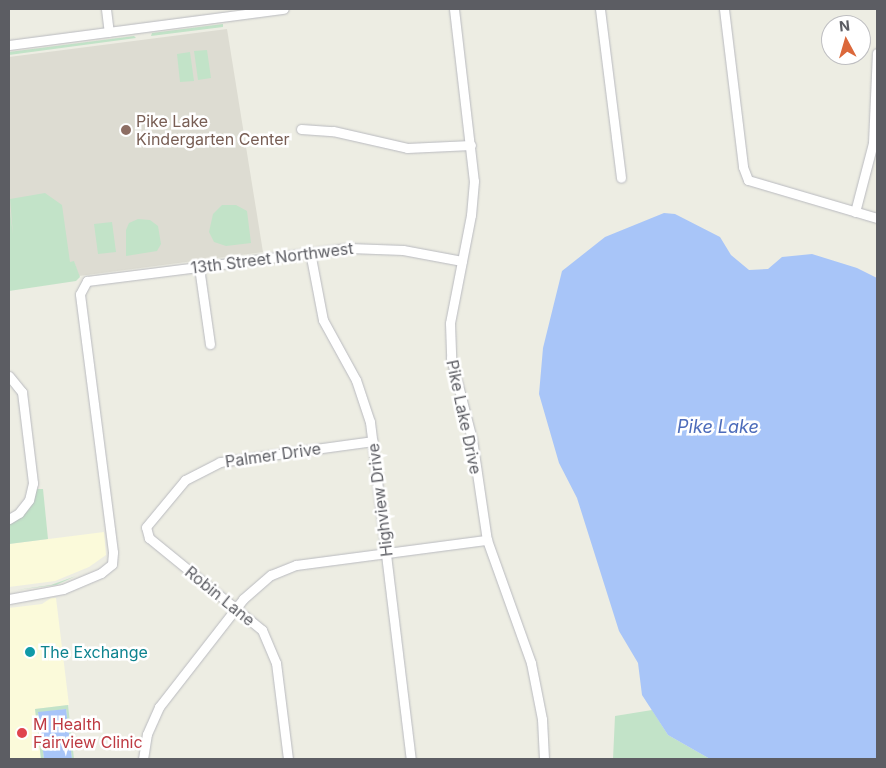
<!DOCTYPE html>
<html>
<head>
<meta charset="utf-8">
<style>
	body { margin:0 }
	#map { position:relative; width:886px; height:768px; overflow:hidden; background:#edede3; font-family:Inter,sans-serif }
	div>[style] { position:absolute }
	.commercial>* { inset:0; background:#fbfada }
	.education>* { inset:0; background:#dddcd2 }
	.green>* { inset:0; background:#c2e3c8 }
	.water>* { inset:0; background:#a8c5f8 }
	.roads { filter:drop-shadow(0 0 1px #b9babf) drop-shadow(0 0 1px #b9babf) }
	.minor>* { height:9px; margin:-4.5px; padding:0 4.5px; transform-origin:4.5px; border-radius:4.5px; background:#fff }
	.dots>* { width:14px; height:14px; translate:-50% -50%; box-sizing:border-box; border:2px solid #fff; border-radius:50% }
	span { translate:-50% -50%; white-space:nowrap; text-align:center; line-height:1.15; -webkit-text-stroke:5px #fff; paint-order:stroke }
	.education-label { font-size:16px; color:#785e54 }
	.left { translate:0 -50%; text-align:left }
	.street-label { font-size:16px; color:#5c5d63 }
	.culture-label { font-size:16px; color:#0d838f }
	.health-label { font-size:16px; color:#be3a42 }
	.water-label { font-size:18px; color:#4d6cba; font-style:italic }
	.frame { position:absolute; inset:0; border:10px solid #5c5d63; pointer-events:none }
	.north { position:absolute; left:821px; top:15px; width:50px; height:50px; box-sizing:border-box; background:#fff; border:1px solid #bebec1; border-radius:50%; rotate:354deg; font-size:14px; font-weight:700; line-height:20px; text-align:center; color:#5c5d63 }
	.north::after { content:''; display:block; margin:auto; width:18px; height:22px; background:#db683b; clip-path:polygon(50% 0,100% 100%,50% 72%,0 100%) }
</style>
</head>
<body>
<div id="map">
	<div class="commercial">
		<div style="clip-path:polygon(104px 532px,106px 555px,89px 567px,55px 581px,9px 587px,9px 544px)"></div>
		<div style="clip-path:polygon(51px 598px,56px 598px,69px 705px,35px 709px,41px 759px,9px 759px,9px 608px,42px 604px)"></div>
	</div>
	<div class="education">
		<div style="clip-path:polygon(227px 29px,263px 252px,79px 276px,74px 262px,30px 268px,22px 265px,14px 252px,9px 203px,9px 57px)"></div>
	</div>
	<div class="green">
		<div style="clip-path:polygon(223px 24px,223px 27px,151px 36px,152px 33px)"></div>
		<div style="clip-path:polygon(134px 36px,136px 38px,9px 55px,9px 52px)"></div>
		<div style="clip-path:polygon(207px 50px,211px 78px,198px 80px,194px 51px)"></div>
		<div style="clip-path:polygon(190px 52px,194px 81px,180px 82px,177px 54px)"></div>
		<div style="clip-path:polygon(45px 193px,62px 205px,70px 262px,74px 261px,80px 277px,76px 281px,9px 291px,9px 203px,13px 235px,10px 199px)"></div>
		<div style="clip-path:polygon(222px 205px,236px 205px,247px 211px,251px 243px,226px 246px,214px 242px,209px 232px,213px 214px)"></div>
		<div style="clip-path:polygon(138px 219px,150px 220px,158px 226px,161px 244px,157px 251px,126px 256px,126px 230px,129px 223px)"></div>
		<div style="clip-path:polygon(112px 222px,116px 252px,98px 254px,94px 224px)"></div>
		<div style="clip-path:polygon(37px 489px,43px 489px,48px 539px,9px 544px,9px 523px,22px 515px)"></div>
		<div style="clip-path:polygon(76px 576px,56px 585px,16px 590px,51px 585px)"></div>
		<div style="clip-path:polygon(68px 705px,74px 759px,72px 759px,66px 709px,38px 713px,44px 759px,41px 759px,35px 709px)"></div>
		<div style="clip-path:polygon(652px 710px,668px 735px,710px 759px,613px 759px,615px 716px)"></div>
	</div>
	<div class="water">
		<div style="clip-path:polygon(664px 213px,675px 214px,720px 237px,731px 255px,749px 270px,768px 269px,782px 257px,812px 254px,857px 268px,877px 278px,877px 759px,710px 759px,668px 735px,642px 695px,638px 663px,619px 631px,577px 498px,559px 463px,539px 394px,543px 348px,562px 271px,605px 237px)"></div>
		<div style="clip-path:polygon(66px 709px,72px 759px,44px 759px,38px 712px)"></div>
	</div>
	<div class="roads">
		<div class="minor">
			<div style="left:106px;top:9px;width:23px;rotate:83deg"></div>
			<div style="left:454px;top:9px;width:173px;rotate:83.4deg"></div>
			<div style="left:474px;top:181px;width:34px;rotate:95deg"></div>
			<div style="left:471px;top:215px;width:110px;rotate:101deg"></div>
			<div style="left:450px;top:323px;width:35px;rotate:88deg"></div>
			<div style="left:451px;top:358px;width:84px;rotate:75.5deg"></div>
			<div style="left:472px;top:439px;width:102px;rotate:81.6deg"></div>
			<div style="left:487px;top:540px;width:131px;rotate:70.3deg"></div>
			<div style="left:531px;top:663px;width:57px;rotate:78.9deg"></div>
			<div style="left:542px;top:719px;width:40px;rotate:87.1deg"></div>
			<div style="left:600px;top:9px;width:170px;rotate:82.9deg"></div>
			<div style="left:724px;top:9px;width:159px;rotate:83.1deg"></div>
			<div style="left:743px;top:167px;width:14px;rotate:69deg"></div>
			<div style="left:748px;top:180px;width:134px;rotate:16.4deg"></div>
			<div style="left:9px;top:45px;width:277px;rotate:-7.5deg"></div>
			<div style="left:301px;top:129px;width:32px;rotate:4deg"></div>
			<div style="left:333px;top:131px;width:76px;rotate:12.9deg"></div>
			<div style="left:407px;top:148px;width:64px;rotate:-2.7deg"></div>
			<div style="left:855px;top:212px;width:71px;rotate:-75.4deg"></div>
			<div style="left:873px;top:143px;width:90px;rotate:-87.5deg"></div>
			<div style="left:310px;top:252px;width:69px;rotate:79.2deg"></div>
			<div style="left:323px;top:320px;width:68px;rotate:61.2deg"></div>
			<div style="left:356px;top:380px;width:44px;rotate:71.6deg"></div>
			<div style="left:370px;top:422px;width:339px;rotate:83.1deg"></div>
			<div style="left:199px;top:267px;width:78px;rotate:81.9deg"></div>
			<div style="left:9px;top:376px;width:21px;rotate:51deg"></div>
			<div style="left:22px;top:392px;width:92px;rotate:83.1deg"></div>
			<div style="left:33px;top:483px;width:17px;rotate:103deg"></div>
			<div style="left:29px;top:500px;width:16px;rotate:128deg"></div>
			<div style="left:19px;top:513px;width:12px;rotate:149deg"></div>
			<div style="left:9px;top:599px;width:55px;rotate:-10.5deg"></div>
			<div style="left:63px;top:589px;width:41px;rotate:-22.8deg"></div>
			<div style="left:101px;top:573px;width:14px;rotate:-39deg"></div>
			<div style="left:112px;top:564px;width:12px;rotate:-85deg"></div>
			<div style="left:113px;top:552px;width:260px;rotate:-97.3deg"></div>
			<div style="left:80px;top:294px;width:15px;rotate:-62deg"></div>
			<div style="left:87px;top:281px;width:264px;rotate:-7.2deg"></div>
			<div style="left:349px;top:248px;width:54px;rotate:2.1deg"></div>
			<div style="left:403px;top:250px;width:60px;rotate:10.6deg"></div>
			<div style="left:143px;top:759px;width:25px;rotate:-81deg"></div>
			<div style="left:147px;top:734px;width:30px;rotate:-66deg"></div>
			<div style="left:159px;top:707px;width:137px;rotate:-52.1deg"></div>
			<div style="left:243px;top:599px;width:37px;rotate:-41deg"></div>
			<div style="left:271px;top:575px;width:27px;rotate:-22deg"></div>
			<div style="left:296px;top:565px;width:193px;rotate:-7.5deg"></div>
			<div style="left:288px;top:759px;width:97px;rotate:-97.1deg"></div>
			<div style="left:276px;top:663px;width:36px;rotate:-113deg"></div>
			<div style="left:262px;top:630px;width:146px;rotate:-140.8deg"></div>
			<div style="left:149px;top:538px;width:11px;rotate:-105deg"></div>
			<div style="left:146px;top:527px;width:61px;rotate:-50.3deg"></div>
			<div style="left:185px;top:480px;width:39px;rotate:-27deg"></div>
			<div style="left:220px;top:462px;width:154px;rotate:-7.8deg"></div>
		</div>
	</div>
	<div class="dots">
		<div style="left:126px;top:130px;background:#8d6e63"></div>
		<div style="left:30px;top:652px;background:#0f9aa8"></div>
		<div style="left:22px;top:733px;background:#e0444e"></div>
	</div>
	<div class="education-label">
		<span class="left" style="left:136px;top:130px">Pike Lake<br>Kindergarten Center</span>
	</div>
	<div class="street-label">
		<span style="left:272px;top:258px;rotate:-7deg">13th Street Northwest</span>
		<span style="left:464px;top:417px;rotate:78deg">Pike Lake Drive</span>
		<span style="left:273px;top:455px;rotate:-8deg">Palmer Drive</span>
		<span style="left:380px;top:500px;rotate:-97deg">Highview Drive</span>
		<span style="left:220px;top:596px;rotate:39deg">Robin Lane</span>
	</div>
	<div class="culture-label">
		<span class="left" style="left:40px;top:652px">The Exchange</span>
	</div>
	<div class="health-label">
		<span class="left" style="left:33px;top:733px">M Health<br>Fairview Clinic</span>
	</div>
	<div class="water-label">
		<span style="left:718px;top:427px">Pike Lake</span>
	</div>
	<div class="frame"></div>
	<div class="north">N</div>
</div>
</body>
</html>
